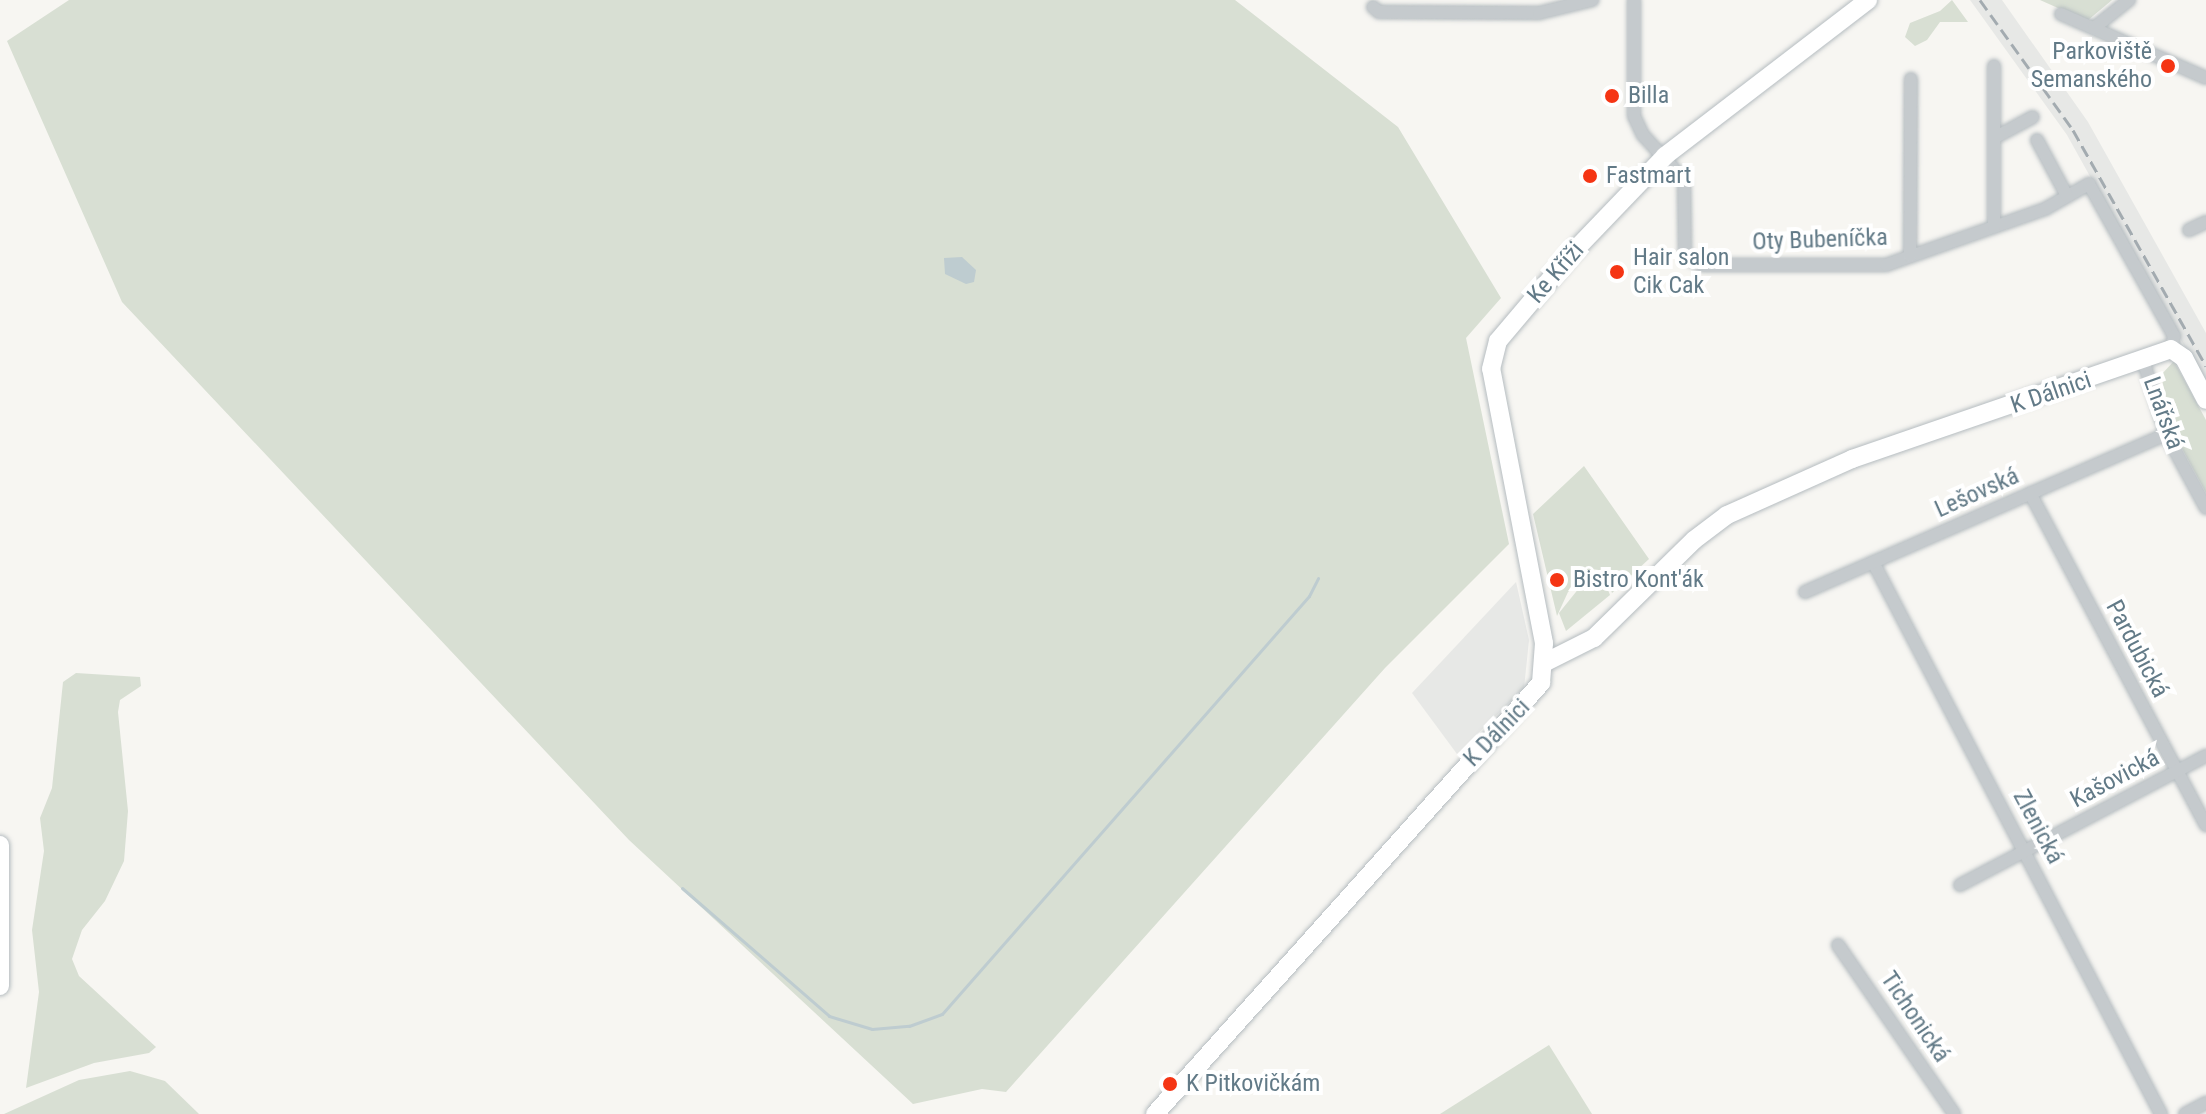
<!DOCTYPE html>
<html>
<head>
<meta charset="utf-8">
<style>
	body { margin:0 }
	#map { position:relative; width:2206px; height:1114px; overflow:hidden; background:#f7f6f2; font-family:"Roboto Condensed",sans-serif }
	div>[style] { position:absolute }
	.built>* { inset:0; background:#e7e8e6 }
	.green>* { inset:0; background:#d8dfd3 }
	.water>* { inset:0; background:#beccd0 }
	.stream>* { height:3px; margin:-1.5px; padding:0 1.5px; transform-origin:1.5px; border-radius:1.5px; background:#beccd0 }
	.roads { filter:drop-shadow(0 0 2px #b5bcc0) drop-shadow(0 0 2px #b5bcc0) }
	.street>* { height:12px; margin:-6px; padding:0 6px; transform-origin:6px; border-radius:6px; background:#c5cacd }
	.secondary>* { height:18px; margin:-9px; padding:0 9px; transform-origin:9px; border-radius:9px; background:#fff }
	.rail>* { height:3px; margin-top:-1.5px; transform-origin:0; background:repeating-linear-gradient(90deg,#a3abb0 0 12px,transparent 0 18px) }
	.dots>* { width:22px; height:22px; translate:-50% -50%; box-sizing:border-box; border:4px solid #fff; border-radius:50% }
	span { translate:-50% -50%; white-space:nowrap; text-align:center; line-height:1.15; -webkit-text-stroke:8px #fff; paint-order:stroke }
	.poi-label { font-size:24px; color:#627a87 }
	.right { translate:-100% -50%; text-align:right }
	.left { translate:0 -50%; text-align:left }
	.street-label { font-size:24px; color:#627a87 }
</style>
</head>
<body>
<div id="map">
	<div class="built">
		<div style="clip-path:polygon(1970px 0,2002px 0,2088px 122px,2206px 333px,2206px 385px,2067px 135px)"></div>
		<div style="clip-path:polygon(1516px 582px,1529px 640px,1524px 688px,1457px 754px,1412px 693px)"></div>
	</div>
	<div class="green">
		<div style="clip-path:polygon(69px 0,1235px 0,1398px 127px,1501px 298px,1466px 338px,1509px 544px,1385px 668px,1006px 1092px,982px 1089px,913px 1104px,629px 840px,122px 302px,7px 41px)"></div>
		<div style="clip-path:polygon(1952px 0,1968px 22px,1940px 22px,1927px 40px,1915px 46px,1905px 37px,1910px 23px,1940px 11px)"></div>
		<div style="clip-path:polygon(2040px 0,2112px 0,2087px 21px)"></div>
		<div style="clip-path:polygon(2174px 361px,2206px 420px,2206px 493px,2174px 434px,2161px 375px)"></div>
		<div style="clip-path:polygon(1584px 466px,1649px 559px,1612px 593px,1605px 571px,1592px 569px,1568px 592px,1557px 616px,1533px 514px)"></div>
		<div style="clip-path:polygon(1592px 572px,1602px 575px,1610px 595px,1566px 631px,1559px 613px)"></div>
		<div style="clip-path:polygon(76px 673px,140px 677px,141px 686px,120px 700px,118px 712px,128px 811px,124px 861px,105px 901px,82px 930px,72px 959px,79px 976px,156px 1047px,149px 1053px,94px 1063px,26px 1088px,39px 992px,32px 930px,44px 851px,40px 818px,52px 788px,63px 682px)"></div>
		<div style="clip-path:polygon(1549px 1045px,1592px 1114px,1440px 1114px)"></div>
		<div style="clip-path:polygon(130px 1071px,165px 1081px,199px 1114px,4px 1114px,79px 1080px)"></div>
	</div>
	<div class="water">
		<div style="clip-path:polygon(962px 257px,976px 270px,974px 282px,966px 284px,945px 274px,944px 258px)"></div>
	</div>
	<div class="stream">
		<div style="left:682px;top:888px;width:195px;rotate:41deg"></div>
		<div style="left:829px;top:1016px;width:45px;rotate:16.8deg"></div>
		<div style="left:872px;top:1029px;width:37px;rotate:-5deg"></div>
		<div style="left:909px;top:1026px;width:35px;rotate:-20deg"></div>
		<div style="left:942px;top:1014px;width:556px;rotate:-48.72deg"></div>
		<div style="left:1309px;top:596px;width:20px;rotate:-63deg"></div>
	</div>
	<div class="roads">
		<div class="street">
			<div style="left:1634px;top:0;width:116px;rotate:90deg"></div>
			<div style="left:1634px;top:116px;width:21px;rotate:65deg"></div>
			<div style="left:1643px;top:135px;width:61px;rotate:47.7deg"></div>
			<div style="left:1684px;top:180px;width:73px;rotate:89.2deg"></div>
			<div style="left:1685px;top:253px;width:8px;rotate:50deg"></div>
			<div style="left:1690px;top:259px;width:14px;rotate:25deg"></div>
			<div style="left:1703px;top:265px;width:183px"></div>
			<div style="left:1886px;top:265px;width:169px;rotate:-19.4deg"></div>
			<div style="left:2045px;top:209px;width:51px;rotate:-29.6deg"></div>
			<div style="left:2089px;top:184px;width:174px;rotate:60.8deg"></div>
			<div style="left:2174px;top:336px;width:13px;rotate:103deg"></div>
			<div style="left:1373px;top:7px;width:8px;rotate:40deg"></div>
			<div style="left:1379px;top:12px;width:160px;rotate:0.4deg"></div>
			<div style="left:1539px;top:13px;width:55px;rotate:-13.8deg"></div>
			<div style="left:2061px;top:14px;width:158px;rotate:23.8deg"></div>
			<div style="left:2094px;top:28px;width:45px;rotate:-38.7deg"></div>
			<div style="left:1994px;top:138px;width:44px;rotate:-28.3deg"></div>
			<div style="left:2037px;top:140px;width:64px;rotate:61.8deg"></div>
			<div style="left:1994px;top:227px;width:161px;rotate:-90deg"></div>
			<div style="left:2189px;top:230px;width:19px;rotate:-25deg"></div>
			<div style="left:1910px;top:256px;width:177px;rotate:-89.7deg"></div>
			<div style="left:2143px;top:360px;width:77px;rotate:72.7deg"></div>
			<div style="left:2166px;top:434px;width:84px;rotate:61.6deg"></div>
			<div style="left:2030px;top:493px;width:376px;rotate:62.1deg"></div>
			<div style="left:1873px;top:562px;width:623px;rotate:62.45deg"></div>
			<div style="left:1805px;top:592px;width:394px;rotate:-23.6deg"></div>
			<div style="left:1960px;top:885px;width:278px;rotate:-27.7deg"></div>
			<div style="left:1838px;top:945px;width:205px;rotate:55.5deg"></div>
			<div style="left:2185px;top:1114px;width:24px;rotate:-28deg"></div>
		</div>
		<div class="secondary">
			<div style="left:1546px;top:662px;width:54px;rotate:-26.6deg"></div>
			<div style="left:1594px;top:638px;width:140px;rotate:-44.4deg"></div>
			<div style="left:1694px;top:540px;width:41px;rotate:-37.1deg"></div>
			<div style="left:1727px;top:515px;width:137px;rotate:-24.1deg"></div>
			<div style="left:1852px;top:459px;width:337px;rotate:-19deg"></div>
			<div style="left:2171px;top:349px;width:16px;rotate:35deg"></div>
			<div style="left:2184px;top:358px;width:47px;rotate:62.4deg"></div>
			<div style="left:0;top:845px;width:141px;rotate:90deg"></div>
			<div style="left:1155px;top:1114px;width:579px;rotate:-48.15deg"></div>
			<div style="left:1541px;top:683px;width:40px;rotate:-85.7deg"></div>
			<div style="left:1544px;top:643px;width:279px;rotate:-100.9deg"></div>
			<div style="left:1491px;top:369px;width:29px;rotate:-76deg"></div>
			<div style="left:1498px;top:341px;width:119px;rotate:-49.8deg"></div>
			<div style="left:1575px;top:250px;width:130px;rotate:-46.2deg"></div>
			<div style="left:1665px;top:156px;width:256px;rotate:-37.5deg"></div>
		</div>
	</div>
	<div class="rail">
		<div style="left:1980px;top:0;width:160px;rotate:54.4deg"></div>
		<div style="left:2073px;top:130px;width:271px;rotate:60.6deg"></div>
	</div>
	<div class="dots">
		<div style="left:2168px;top:66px;background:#f53514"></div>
		<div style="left:1612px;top:96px;background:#f53514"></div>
		<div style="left:1590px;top:176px;background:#f53514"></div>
		<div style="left:1617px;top:272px;background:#f53514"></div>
		<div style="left:1557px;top:580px;background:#f53514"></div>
		<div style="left:1170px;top:1084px;background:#f53514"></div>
	</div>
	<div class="poi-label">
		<span class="right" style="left:2152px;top:66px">Parkoviště<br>Semanského</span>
		<span class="left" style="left:1628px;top:96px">Billa</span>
		<span class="left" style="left:1606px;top:176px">Fastmart</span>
		<span class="left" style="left:1633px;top:272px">Hair salon<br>Cik Cak</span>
		<span class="left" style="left:1573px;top:580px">Bistro Kont'ák</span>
		<span class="left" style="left:1186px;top:1084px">K Pitkovičkám</span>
	</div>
	<div class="street-label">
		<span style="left:1820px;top:240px;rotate:-2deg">Oty Bubeníčka</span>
		<span style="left:1556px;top:273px;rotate:-49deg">Ke Kříži</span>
		<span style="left:2051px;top:393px;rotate:-19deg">K Dálnici</span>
		<span style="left:2163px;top:413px;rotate:70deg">Lnářská</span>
		<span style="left:1977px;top:493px;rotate:-24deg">Lešovská</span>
		<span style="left:2137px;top:649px;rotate:62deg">Pardubická</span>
		<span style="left:1497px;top:733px;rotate:-46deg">K Dálnici</span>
		<span style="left:2115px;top:779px;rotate:-28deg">Kašovická</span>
		<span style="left:2038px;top:827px;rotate:62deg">Zlenická</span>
		<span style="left:1915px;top:1017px;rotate:56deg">Tichonická</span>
	</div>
</div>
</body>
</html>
